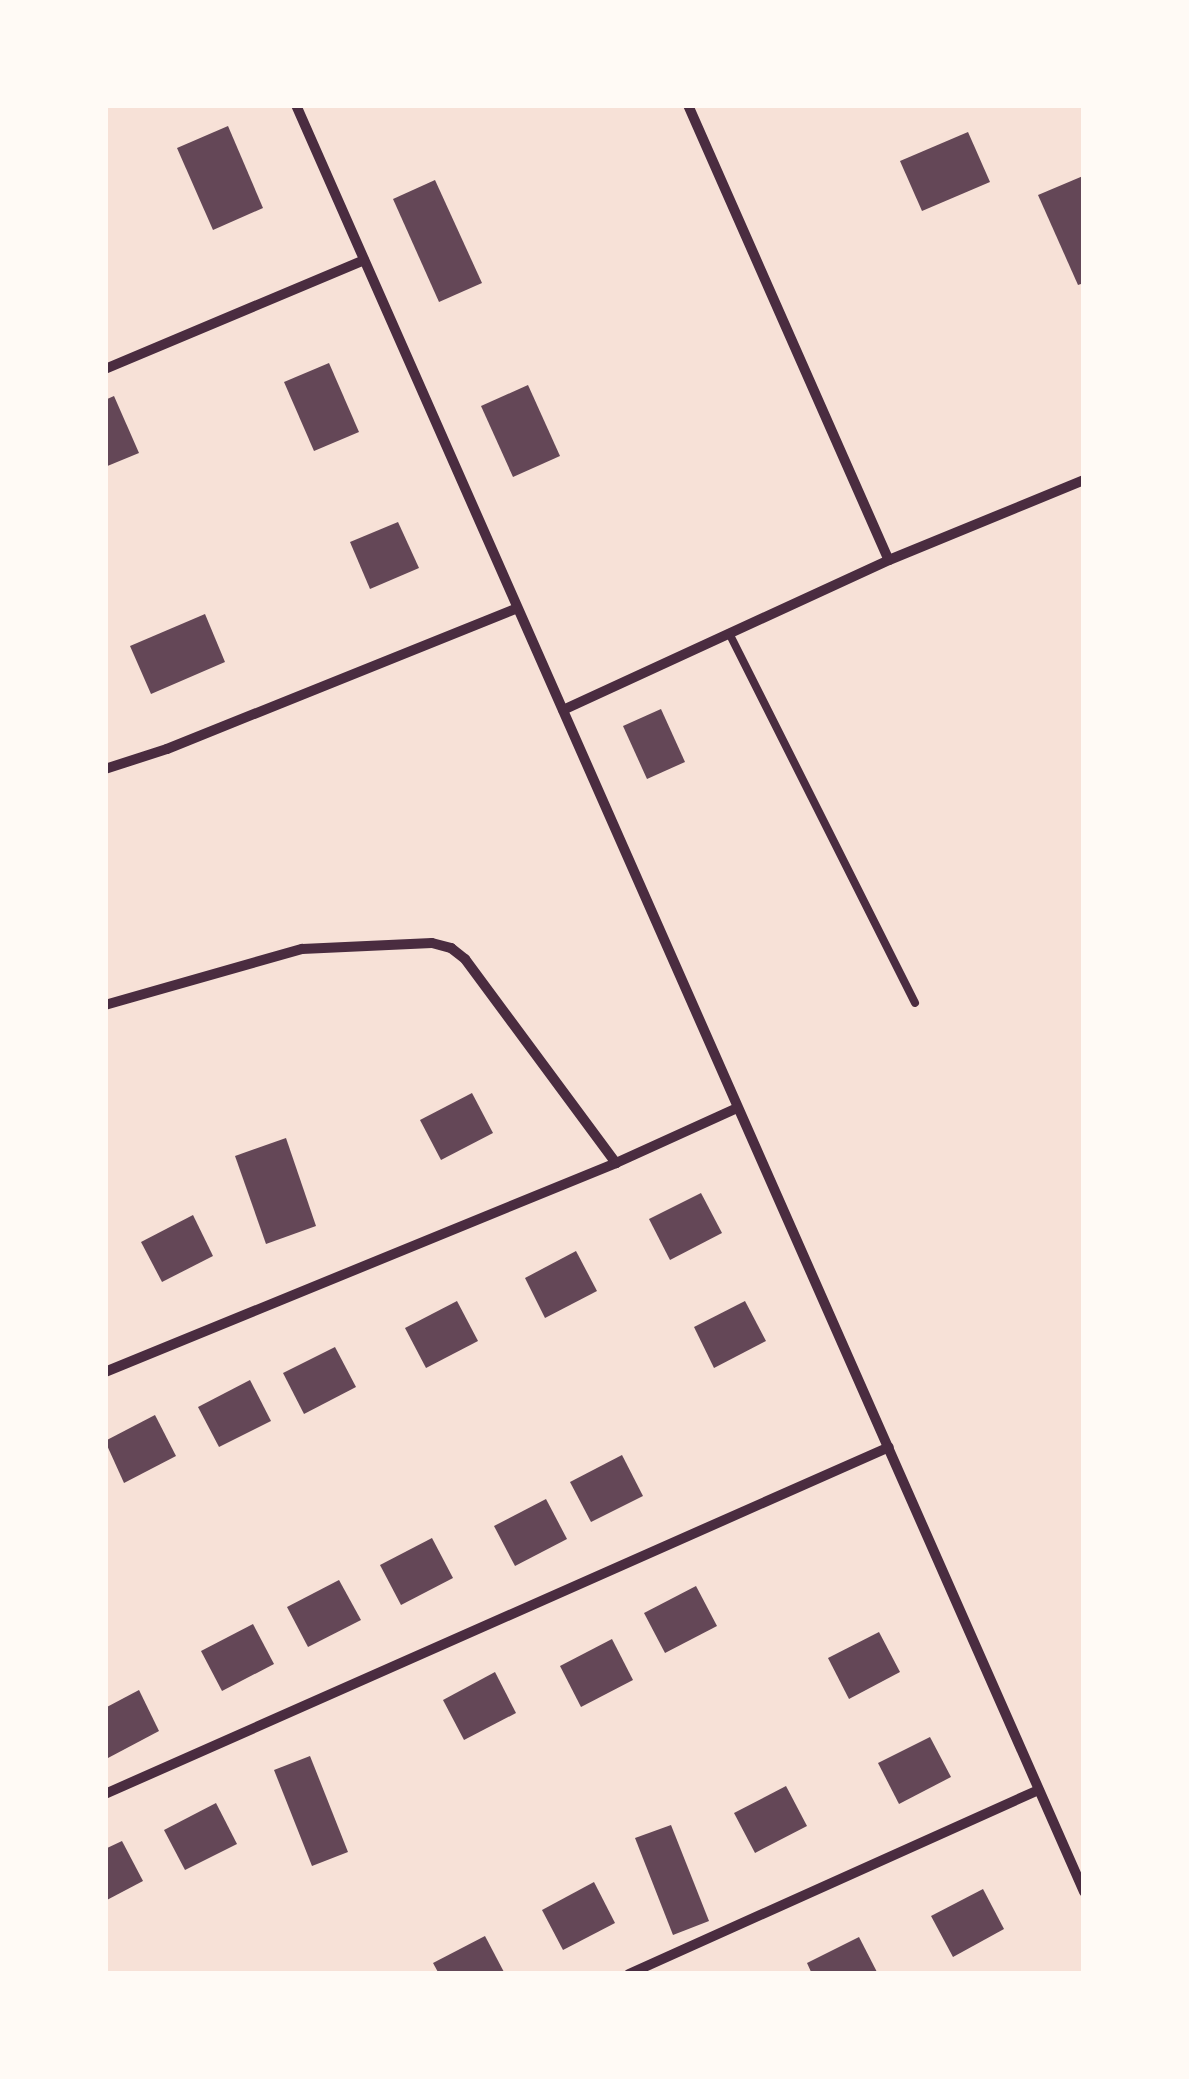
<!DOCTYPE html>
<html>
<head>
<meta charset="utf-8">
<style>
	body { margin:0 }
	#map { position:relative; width:1189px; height:2079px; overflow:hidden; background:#f7e1d7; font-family:"DM Sans",sans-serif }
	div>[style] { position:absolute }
	.building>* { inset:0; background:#644757 }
	.service>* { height:8px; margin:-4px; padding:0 4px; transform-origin:4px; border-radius:4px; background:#4a2c40 }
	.minor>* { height:10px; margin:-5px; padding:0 5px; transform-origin:5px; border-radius:5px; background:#4a2c40 }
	span { translate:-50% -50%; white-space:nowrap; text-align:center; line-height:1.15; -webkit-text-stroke:10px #fffaf5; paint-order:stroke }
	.frame { position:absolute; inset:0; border:108px solid #fffaf5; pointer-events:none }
</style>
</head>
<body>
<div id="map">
	<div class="building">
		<div style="clip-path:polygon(228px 126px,263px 208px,213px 230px,177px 148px)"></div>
		<div style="clip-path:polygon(968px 132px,990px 182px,922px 211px,900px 161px)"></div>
		<div style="clip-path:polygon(1083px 176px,1084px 283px,1078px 285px,1038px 195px)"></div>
		<div style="clip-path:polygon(435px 180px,482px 283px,439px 302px,393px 199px)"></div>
		<div style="clip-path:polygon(329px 363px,359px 432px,314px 451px,284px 382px)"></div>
		<div style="clip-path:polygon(528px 385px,560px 456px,513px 477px,481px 406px)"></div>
		<div style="clip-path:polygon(114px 396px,139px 453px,105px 467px,105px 400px)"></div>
		<div style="clip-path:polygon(398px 522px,419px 568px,370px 589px,350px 542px)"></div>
		<div style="clip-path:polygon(205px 614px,225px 662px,151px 694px,130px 646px)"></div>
		<div style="clip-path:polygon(661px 709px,685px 762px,647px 779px,623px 726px)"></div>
		<div style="clip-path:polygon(472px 1093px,493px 1133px,441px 1160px,420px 1120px)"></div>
		<div style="clip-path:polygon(286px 1138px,316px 1226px,266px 1244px,235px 1156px)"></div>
		<div style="clip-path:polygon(701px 1193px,722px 1233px,670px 1260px,649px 1219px)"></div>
		<div style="clip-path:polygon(193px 1215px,213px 1256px,162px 1282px,141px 1242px)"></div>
		<div style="clip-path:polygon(576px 1251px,597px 1291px,545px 1318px,525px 1278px)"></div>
		<div style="clip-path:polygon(457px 1301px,478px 1341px,426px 1368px,405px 1328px)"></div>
		<div style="clip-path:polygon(745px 1301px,766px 1341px,714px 1368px,694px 1327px)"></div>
		<div style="clip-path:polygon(335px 1347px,356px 1387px,304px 1414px,283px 1373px)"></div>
		<div style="clip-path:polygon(250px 1380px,271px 1421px,219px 1447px,198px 1407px)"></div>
		<div style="clip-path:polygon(155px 1415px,176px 1456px,124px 1483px,105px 1441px)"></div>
		<div style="clip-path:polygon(622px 1455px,643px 1496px,591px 1522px,570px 1482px)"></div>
		<div style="clip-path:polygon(546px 1499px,567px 1539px,515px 1566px,494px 1526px)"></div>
		<div style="clip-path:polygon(432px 1538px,453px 1578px,401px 1605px,380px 1565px)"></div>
		<div style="clip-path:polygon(339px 1580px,361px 1620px,308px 1647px,287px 1607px)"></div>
		<div style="clip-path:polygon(696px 1586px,717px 1626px,665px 1653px,644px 1613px)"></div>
		<div style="clip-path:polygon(253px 1624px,274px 1664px,222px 1691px,201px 1651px)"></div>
		<div style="clip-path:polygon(879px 1632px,900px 1672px,849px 1699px,828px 1658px)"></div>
		<div style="clip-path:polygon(612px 1639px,633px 1680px,581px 1707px,560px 1666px)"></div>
		<div style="clip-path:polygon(495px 1672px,516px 1713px,464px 1740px,443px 1700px)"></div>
		<div style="clip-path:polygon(139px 1690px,159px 1731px,108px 1758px,105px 1708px)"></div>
		<div style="clip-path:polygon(930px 1737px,951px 1777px,899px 1804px,878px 1763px)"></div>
		<div style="clip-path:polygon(310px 1756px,348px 1852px,312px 1866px,274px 1770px)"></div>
		<div style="clip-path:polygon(786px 1786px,807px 1826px,755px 1853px,734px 1813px)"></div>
		<div style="clip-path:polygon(216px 1803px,237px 1844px,185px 1870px,164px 1830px)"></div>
		<div style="clip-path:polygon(671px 1825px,709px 1921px,673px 1935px,635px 1838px)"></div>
		<div style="clip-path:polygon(122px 1841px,143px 1881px,105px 1901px,105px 1849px)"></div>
		<div style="clip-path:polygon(594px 1882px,615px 1923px,563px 1950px,542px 1910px)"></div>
		<div style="clip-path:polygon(983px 1889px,1004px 1929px,953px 1957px,931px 1916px)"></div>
		<div style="clip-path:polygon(485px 1936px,505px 1974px,439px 1974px,433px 1963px)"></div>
		<div style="clip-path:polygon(859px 1937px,878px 1974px,812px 1974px,807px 1963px)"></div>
	</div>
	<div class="service">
		<div style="left:729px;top:633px;width:414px;rotate:63.3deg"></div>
	</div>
	<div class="minor">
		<div style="left:296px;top:105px;width:1953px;rotate:66.2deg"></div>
		<div style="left:688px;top:105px;width:497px;rotate:66.2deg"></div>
		<div style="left:105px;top:369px;width:281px;rotate:-22.8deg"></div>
		<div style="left:563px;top:710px;width:359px;rotate:-24.7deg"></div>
		<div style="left:889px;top:560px;width:211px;rotate:-22.3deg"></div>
		<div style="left:105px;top:769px;width:65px;rotate:-17.9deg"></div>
		<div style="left:167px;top:749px;width:375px;rotate:-21.9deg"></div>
		<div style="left:105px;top:1005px;width:205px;rotate:-15.9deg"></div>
		<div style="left:302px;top:949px;width:130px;rotate:-2.6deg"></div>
		<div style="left:432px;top:943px;width:20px;rotate:15deg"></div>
		<div style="left:451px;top:948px;width:18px;rotate:38deg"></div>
		<div style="left:465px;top:959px;width:254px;rotate:53.5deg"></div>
		<div style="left:105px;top:1372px;width:552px;rotate:-22.24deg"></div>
		<div style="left:616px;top:1163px;width:133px;rotate:-24.4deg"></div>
		<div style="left:105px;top:1794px;width:857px;rotate:-23.87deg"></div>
		<div style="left:629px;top:1974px;width:449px;rotate:-24.2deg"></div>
	</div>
	<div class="frame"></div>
</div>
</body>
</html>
